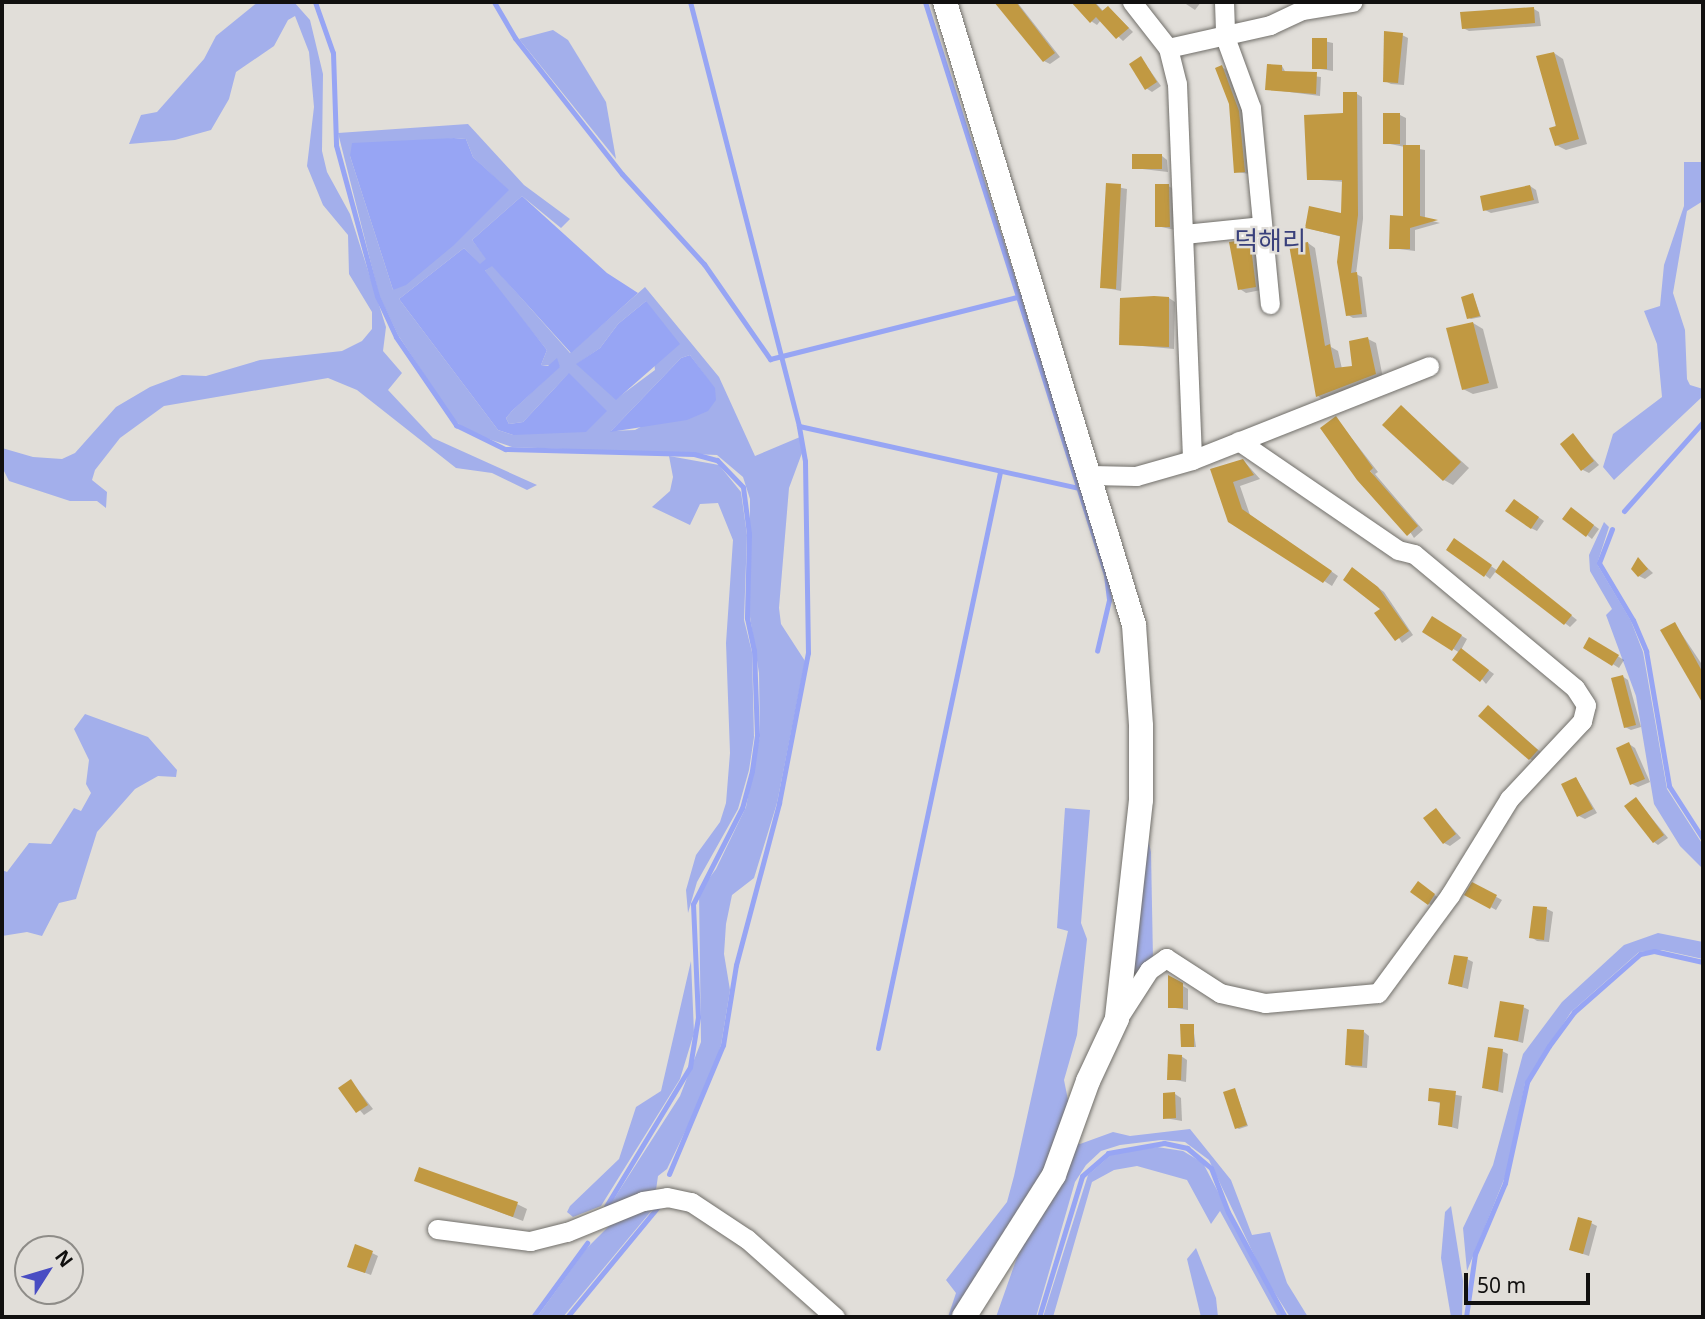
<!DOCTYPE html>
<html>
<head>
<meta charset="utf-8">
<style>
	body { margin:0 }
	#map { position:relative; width:1705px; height:1319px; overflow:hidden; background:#e1ded9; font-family:"Noto Sans","Noto Sans KR",sans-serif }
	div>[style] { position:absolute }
	.green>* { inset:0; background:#a3afeb }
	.water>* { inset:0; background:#97a5f4 }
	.shadow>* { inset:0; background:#0003 }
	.stream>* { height:5px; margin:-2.5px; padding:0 2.5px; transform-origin:2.5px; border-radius:2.5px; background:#97a5f4 }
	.building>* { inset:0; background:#c19942 }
	.roads { filter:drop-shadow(0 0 2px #716f6a) drop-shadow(0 0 2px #716f6a) }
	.minor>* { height:19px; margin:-9.5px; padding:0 9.5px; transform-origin:9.5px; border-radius:9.5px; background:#fff }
	.tertiary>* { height:24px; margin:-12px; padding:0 12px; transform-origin:12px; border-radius:12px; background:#fff }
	span { translate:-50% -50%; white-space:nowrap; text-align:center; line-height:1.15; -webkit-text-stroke:5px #e1ded9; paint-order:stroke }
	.quarter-label { font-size:26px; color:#39407b }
	.frame { position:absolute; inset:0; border:4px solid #11100f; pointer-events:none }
	.north { position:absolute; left:14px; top:1235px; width:70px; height:70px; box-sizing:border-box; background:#e1ded9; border:2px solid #8e8c88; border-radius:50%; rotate:53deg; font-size:19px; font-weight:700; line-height:28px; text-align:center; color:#11100f }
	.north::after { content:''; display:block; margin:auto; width:24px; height:32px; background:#494dc3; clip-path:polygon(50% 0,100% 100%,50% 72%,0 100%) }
	.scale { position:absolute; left:1464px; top:1273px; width:126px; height:32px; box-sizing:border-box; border:4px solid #11100f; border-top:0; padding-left:9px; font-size:21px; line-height:24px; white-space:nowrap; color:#11100f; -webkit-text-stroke:5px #e1ded9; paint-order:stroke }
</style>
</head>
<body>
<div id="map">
	<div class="green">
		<div style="clip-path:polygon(258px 2px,294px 2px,310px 20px,323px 74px,322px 151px,327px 172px,350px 214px,386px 327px,383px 351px,402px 373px,388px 390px,433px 438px,537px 485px,527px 490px,492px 473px,456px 468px,357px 390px,328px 378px,164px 406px,120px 438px,95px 470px,92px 480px,107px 492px,106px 508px,97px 501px,70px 501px,9px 481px,2px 467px,2px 448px,33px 457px,62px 459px,75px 453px,116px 407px,150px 387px,182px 375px,206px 376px,260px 360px,342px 351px,362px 341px,372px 329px,372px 312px,349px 274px,348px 235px,323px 205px,307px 166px,314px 107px,309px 52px,295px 16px,288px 20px,274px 46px,236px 72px,229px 99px,211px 130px,175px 140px,129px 144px,141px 115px,157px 112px,204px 59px,216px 36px)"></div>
		<div style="clip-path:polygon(553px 30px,568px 40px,606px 102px,616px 159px,519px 39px)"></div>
		<div style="clip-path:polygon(evenodd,468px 124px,524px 185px,570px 219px,561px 228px,522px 196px,472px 240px,487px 259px,480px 265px,464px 248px,399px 299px,498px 430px,513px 435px,569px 373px,523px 422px,509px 424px,506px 418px,512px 411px,560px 366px,541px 365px,547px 350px,484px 272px,492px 265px,570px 353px,645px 287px,719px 377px,755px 456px,800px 437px,802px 453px,789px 488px,779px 608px,781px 624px,805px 661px,777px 803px,754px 878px,732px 895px,726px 924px,724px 954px,730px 990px,721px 1045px,709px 1082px,667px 1169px,658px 1176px,656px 1190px,608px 1208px,680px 1096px,701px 1042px,699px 892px,716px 869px,746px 807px,760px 735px,759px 673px,750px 617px,750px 499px,743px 477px,717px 455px,512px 447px,471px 433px,455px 421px,398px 335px,379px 295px,338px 133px,468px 124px,454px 138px,466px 139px,473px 157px,508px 190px,393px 290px,350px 156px,454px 138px,468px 124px,646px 301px,655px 370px,616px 399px,577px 364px,600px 348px,618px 324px,646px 301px,468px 124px,690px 355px,714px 388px,635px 430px,611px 431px,681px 358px,690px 355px)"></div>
		<div style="clip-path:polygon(1684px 162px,1703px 162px,1703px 201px,1687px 211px,1673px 293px,1685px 330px,1687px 379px,1690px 385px,1703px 389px,1703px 396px,1614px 480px,1603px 467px,1613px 434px,1662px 397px,1657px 344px,1644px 311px,1660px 306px,1664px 265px,1684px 206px)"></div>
		<div style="clip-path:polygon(669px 456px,719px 465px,741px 492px,747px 535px,744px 620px,752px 652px,754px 737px,749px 770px,738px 809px,697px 882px,688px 913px,686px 890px,696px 855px,720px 822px,726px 803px,730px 753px,726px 643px,733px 540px,718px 503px,700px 504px,690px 525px,652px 507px,670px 491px,673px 477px)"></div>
		<div style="clip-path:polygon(1604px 522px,1609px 527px,1597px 564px,1631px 621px,1643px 652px,1667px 789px,1703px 845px,1703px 869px,1680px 846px,1654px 804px,1636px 696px,1606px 615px,1612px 609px,1590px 571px,1589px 555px)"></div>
		<div style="clip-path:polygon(85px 714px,148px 737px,177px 770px,176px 777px,158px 776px,135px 789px,97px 832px,76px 899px,59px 903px,42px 936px,27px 932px,2px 936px,2px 870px,7px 872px,29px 843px,51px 844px,74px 808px,81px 811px,91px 793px,86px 784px,89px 760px,74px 729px)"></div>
		<div style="clip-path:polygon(1065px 808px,1090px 810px,1081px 923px,1087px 939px,1077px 1035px,1064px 1080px,1069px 1105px,1037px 1188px,958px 1317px,948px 1317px,956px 1293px,946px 1280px,1007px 1202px,1014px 1176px,1068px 931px,1057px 928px)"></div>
		<div style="clip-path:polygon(1143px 818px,1151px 852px,1153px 960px,1122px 1007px)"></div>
		<div style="clip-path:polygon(1658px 933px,1703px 942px,1703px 959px,1662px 950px,1639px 952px,1571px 1012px,1525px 1083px,1507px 1172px,1467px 1271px,1463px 1228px,1493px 1165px,1523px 1054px,1562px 1002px,1624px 945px)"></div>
		<div style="clip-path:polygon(691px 961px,694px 1033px,680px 1079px,601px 1206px,573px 1217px,567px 1212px,570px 1206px,619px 1159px,636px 1107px,661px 1091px)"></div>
		<div style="clip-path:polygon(1190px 1129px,1231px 1180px,1252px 1235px,1270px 1232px,1287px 1283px,1308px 1317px,1290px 1317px,1264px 1276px,1209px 1160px,1185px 1142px,1161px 1140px,1120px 1145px,1101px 1151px,1086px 1165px,1075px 1182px,1036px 1317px,996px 1317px,1028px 1226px,1070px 1142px,1080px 1144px,1113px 1132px,1130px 1136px)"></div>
		<div style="clip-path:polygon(1157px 1147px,1183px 1151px,1203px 1163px,1283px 1317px,1278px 1317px,1220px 1211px,1211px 1224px,1187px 1180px,1137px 1166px,1114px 1170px,1092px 1182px,1053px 1317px,1043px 1317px,1088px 1175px,1112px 1154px)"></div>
		<div style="clip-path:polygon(657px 1204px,563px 1317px,537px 1317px,586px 1249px,615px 1220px)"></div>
		<div style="clip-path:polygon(1451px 1206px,1463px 1281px,1462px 1317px,1451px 1317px,1441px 1258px,1445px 1212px)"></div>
		<div style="clip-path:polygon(1196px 1248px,1216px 1298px,1218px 1317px,1201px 1317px,1187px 1259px)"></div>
	</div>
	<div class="water">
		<div style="clip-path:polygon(454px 138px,466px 139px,473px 157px,509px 190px,454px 245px,406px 285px,393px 290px,350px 156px,352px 143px)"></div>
		<div style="clip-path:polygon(522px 196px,607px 273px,638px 293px,571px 353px,492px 266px,485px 271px,547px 350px,541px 365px,548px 366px,557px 358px,560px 367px,512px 411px,506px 418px,509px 424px,523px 422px,569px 373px,607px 411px,586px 432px,513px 435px,498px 430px,399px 299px,464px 248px,480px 264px,486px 259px,472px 240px)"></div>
		<div style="clip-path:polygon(646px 301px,680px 344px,616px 400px,576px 364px,600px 348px,618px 324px)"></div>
		<div style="clip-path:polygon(690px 355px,715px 388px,716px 400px,708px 411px,687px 420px,610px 432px,681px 358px)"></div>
	</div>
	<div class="shadow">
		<div style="clip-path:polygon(996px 2px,1017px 2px,1060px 57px,1050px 64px,1044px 61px)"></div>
		<div style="clip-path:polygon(1078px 2px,1095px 2px,1104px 12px,1109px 8px,1133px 32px,1123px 41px,1101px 20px,1097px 25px,1091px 21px)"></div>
		<div style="clip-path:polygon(1183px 2px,1201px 2px,1195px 10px)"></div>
		<div style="clip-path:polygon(1534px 9px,1539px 12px,1541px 26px,1469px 31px,1463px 28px)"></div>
		<div style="clip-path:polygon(1402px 35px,1408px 38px,1404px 85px,1391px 84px,1385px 81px)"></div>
		<div style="clip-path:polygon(1314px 39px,1333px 43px,1333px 71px,1314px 68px)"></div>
		<div style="clip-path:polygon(1554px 53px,1563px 59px,1587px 144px,1566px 150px,1556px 145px)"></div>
		<div style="clip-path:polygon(1141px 58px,1161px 86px,1152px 92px,1146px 88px)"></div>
		<div style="clip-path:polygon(1282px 66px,1286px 73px,1321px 77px,1320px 96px,1267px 89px)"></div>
		<div style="clip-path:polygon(1222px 67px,1228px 71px,1244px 115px,1250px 174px,1236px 172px,1231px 104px)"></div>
		<div style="clip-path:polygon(1357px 94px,1362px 97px,1363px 219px,1356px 274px,1362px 277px,1367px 317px,1353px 318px,1348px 315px,1342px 237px,1307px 228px,1342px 215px,1344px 182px,1309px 179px)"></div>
		<div style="clip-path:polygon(1400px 115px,1406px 118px,1406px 147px,1425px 150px,1425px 219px,1440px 223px,1415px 230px,1415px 251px,1391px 248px,1405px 217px,1405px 147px,1385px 143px)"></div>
		<div style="clip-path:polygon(1162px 156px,1167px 160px,1168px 172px,1134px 168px)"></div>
		<div style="clip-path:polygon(1107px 185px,1127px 189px,1121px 291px,1101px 287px)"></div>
		<div style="clip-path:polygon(1168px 186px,1174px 189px,1175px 230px,1157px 226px)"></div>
		<div style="clip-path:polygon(1530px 186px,1536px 190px,1539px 203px,1491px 213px,1485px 210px)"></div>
		<div style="clip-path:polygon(1249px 241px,1255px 245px,1261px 290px,1246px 293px,1240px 289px)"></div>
		<div style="clip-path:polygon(1308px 243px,1315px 248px,1331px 347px,1338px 351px,1342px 369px,1354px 367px,1368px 339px,1376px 343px,1383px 378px,1325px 401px,1318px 396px)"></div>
		<div style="clip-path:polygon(1473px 295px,1481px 317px,1471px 319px,1469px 318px)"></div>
		<div style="clip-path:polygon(1169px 298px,1175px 302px,1174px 349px,1121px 344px,1122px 300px)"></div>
		<div style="clip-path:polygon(1473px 323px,1483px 329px,1498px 388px,1473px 394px,1463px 389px)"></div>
		<div style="clip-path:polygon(1401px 407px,1469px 468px,1453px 485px,1444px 480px)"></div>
		<div style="clip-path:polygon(1336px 418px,1378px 472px,1375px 474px,1423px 530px,1414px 538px)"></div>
		<div style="clip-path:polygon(1573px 436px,1599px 465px,1589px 473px,1583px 470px)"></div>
		<div style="clip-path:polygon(1243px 460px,1260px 479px,1240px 486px,1250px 515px,1338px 576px,1332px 586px,1230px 521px,1213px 470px)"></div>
		<div style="clip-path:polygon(1520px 504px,1544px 521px,1537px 531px,1531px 528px)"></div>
		<div style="clip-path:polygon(1577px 513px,1599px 529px,1592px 539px,1587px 535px)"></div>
		<div style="clip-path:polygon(1460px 544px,1498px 571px,1509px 566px,1577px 620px,1570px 627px,1496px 571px,1490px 579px,1485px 575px)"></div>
		<div style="clip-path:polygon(1638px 559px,1653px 573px,1645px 579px,1639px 576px)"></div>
		<div style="clip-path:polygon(1359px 573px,1384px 592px,1413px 635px,1402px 643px)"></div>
		<div style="clip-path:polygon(1432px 618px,1467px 639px,1461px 650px,1494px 674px,1486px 684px,1460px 653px,1424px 631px)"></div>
		<div style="clip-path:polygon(1675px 624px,1703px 666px,1703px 702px,1662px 631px)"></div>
		<div style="clip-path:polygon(1590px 639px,1624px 660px,1619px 668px,1585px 647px)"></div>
		<div style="clip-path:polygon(1622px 676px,1628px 680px,1641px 727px,1631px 730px,1625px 727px)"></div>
		<div style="clip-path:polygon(1489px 707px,1543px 754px,1536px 762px,1530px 759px)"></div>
		<div style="clip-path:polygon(1629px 744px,1635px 748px,1650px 782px,1638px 787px,1632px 784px)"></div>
		<div style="clip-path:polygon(1576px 778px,1597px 813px,1585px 819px,1579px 816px)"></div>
		<div style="clip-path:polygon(1636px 799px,1668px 838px,1658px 845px,1654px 842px)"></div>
		<div style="clip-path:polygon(1436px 810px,1461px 838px,1450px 846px,1444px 843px)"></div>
		<div style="clip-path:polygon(1473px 884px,1502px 900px,1496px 910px,1467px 894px)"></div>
		<div style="clip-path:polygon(1424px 887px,1440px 899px,1434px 907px,1428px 903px)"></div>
		<div style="clip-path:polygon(1547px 909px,1553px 912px,1549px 942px,1537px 941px,1531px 937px)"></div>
		<div style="clip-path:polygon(1467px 959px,1473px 962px,1468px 989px,1450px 984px)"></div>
		<div style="clip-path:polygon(1169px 978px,1188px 989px,1188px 1010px,1169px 1007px)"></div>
		<div style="clip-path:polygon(1523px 1007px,1529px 1010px,1523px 1043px,1496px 1036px)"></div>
		<div style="clip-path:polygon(1193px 1026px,1196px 1047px,1185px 1047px,1183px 1046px)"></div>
		<div style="clip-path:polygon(1364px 1032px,1369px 1036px,1367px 1068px,1352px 1067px,1346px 1064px)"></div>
		<div style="clip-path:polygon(1502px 1051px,1508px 1054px,1503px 1093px,1484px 1088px)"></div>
		<div style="clip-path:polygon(1181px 1056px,1187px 1060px,1186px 1082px,1169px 1079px)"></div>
		<div style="clip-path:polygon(351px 1081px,373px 1109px,364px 1115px,341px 1088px)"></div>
		<div style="clip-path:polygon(1235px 1090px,1248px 1126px,1239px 1129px,1237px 1128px)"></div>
		<div style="clip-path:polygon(1431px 1090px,1462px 1096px,1458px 1129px,1440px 1124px,1442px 1104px,1429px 1100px)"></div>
		<div style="clip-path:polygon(1175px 1094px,1181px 1098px,1182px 1121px,1165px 1118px)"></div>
		<div style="clip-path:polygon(416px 1180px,517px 1204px,527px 1209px,523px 1221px)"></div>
		<div style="clip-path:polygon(1591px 1223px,1597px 1226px,1589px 1256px,1571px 1250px)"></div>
		<div style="clip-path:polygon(372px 1253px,378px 1256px,371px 1275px,355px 1269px)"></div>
	</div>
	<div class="stream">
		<div style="left:315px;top:2px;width:54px;rotate:70.6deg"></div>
		<div style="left:333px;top:53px;width:92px;rotate:88.1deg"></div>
		<div style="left:336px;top:145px;width:156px;rotate:74.8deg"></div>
		<div style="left:377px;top:296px;width:45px;rotate:65.1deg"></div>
		<div style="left:396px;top:337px;width:107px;rotate:55.7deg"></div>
		<div style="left:456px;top:425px;width:55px;rotate:26.1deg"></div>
		<div style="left:505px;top:449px;width:189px;rotate:1.5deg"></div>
		<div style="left:694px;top:454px;width:24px;rotate:15deg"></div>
		<div style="left:717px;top:460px;width:37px;rotate:46deg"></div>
		<div style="left:743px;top:487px;width:47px;rotate:82.7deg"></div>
		<div style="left:749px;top:534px;width:84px;rotate:91.4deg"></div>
		<div style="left:747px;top:618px;width:33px;rotate:78deg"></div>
		<div style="left:754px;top:650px;width:85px;rotate:88deg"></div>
		<div style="left:757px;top:735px;width:36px;rotate:98deg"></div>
		<div style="left:752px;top:771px;width:38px;rotate:105deg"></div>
		<div style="left:742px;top:808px;width:108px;rotate:117deg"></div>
		<div style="left:693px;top:904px;width:113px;rotate:87.5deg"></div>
		<div style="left:698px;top:1017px;width:51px;rotate:99.1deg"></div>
		<div style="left:690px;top:1067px;width:162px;rotate:121.1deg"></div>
		<div style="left:494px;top:2px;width:42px;rotate:59.7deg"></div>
		<div style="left:515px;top:38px;width:173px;rotate:51.8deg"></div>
		<div style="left:622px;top:174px;width:122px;rotate:47.7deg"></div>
		<div style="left:704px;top:264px;width:116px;rotate:55.2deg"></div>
		<div style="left:770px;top:359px;width:258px;rotate:-14.1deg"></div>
		<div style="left:925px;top:2px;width:601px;rotate:72.47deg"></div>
		<div style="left:1106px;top:575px;width:25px;rotate:83deg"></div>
		<div style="left:1109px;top:600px;width:52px;rotate:103.2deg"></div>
		<div style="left:799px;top:426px;width:286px;rotate:12.5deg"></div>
		<div style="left:1624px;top:511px;width:119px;rotate:-48.4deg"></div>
		<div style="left:1612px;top:529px;width:36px;rotate:111deg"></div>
		<div style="left:1599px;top:563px;width:66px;rotate:59.2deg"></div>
		<div style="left:1633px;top:620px;width:34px;rotate:67deg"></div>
		<div style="left:1646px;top:651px;width:137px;rotate:80.3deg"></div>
		<div style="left:1669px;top:786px;width:63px;rotate:57.3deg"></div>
		<div style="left:878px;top:1048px;width:589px;rotate:-78.04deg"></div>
		<div style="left:669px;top:1174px;width:140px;rotate:-67.3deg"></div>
		<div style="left:723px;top:1045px;width:81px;rotate:-80.8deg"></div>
		<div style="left:736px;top:965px;width:168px;rotate:-75.1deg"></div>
		<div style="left:779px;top:803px;width:153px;rotate:-79.1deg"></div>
		<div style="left:808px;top:653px;width:192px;rotate:-90.9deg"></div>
		<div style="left:805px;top:461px;width:36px;rotate:-100deg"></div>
		<div style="left:799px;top:426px;width:438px;rotate:-104.4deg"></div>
		<div style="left:533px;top:1317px;width:92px;rotate:-53.9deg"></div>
		<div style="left:567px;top:1317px;width:146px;rotate:-50.5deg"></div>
		<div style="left:1039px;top:1317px;width:147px;rotate:-73deg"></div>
		<div style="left:1082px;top:1176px;width:35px;rotate:-41deg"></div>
		<div style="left:1108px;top:1153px;width:57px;rotate:-10.1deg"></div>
		<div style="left:1164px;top:1143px;width:24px;rotate:12deg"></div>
		<div style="left:1187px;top:1148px;width:31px;rotate:40deg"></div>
		<div style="left:1211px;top:1168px;width:47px;rotate:68.9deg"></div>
		<div style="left:1228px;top:1212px;width:119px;rotate:61.5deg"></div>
		<div style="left:1466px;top:1317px;width:64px;rotate:-81.9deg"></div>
		<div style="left:1475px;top:1254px;width:77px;rotate:-67.1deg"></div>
		<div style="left:1505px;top:1183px;width:103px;rotate:-77.7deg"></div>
		<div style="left:1527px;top:1082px;width:42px;rotate:-58.6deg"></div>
		<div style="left:1549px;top:1046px;width:42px;rotate:-53.7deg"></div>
		<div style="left:1574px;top:1012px;width:88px;rotate:-41.3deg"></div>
		<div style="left:1640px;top:954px;width:14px;rotate:-12deg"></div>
		<div style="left:1654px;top:951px;width:50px;rotate:12.7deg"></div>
	</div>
	<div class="building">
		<div style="clip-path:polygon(994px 2px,1016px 2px,1055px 53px,1043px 62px)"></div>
		<div style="clip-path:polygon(1071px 2px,1094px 2px,1102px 11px,1108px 6px,1129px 28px,1116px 39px,1096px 17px,1090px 23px)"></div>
		<div style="clip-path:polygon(1534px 7px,1535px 23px,1462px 29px,1460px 12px)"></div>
		<div style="clip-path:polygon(1384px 31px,1403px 33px,1398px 83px,1383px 82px)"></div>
		<div style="clip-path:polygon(1312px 38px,1327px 38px,1327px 69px,1312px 69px)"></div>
		<div style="clip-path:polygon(1554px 52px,1579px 139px,1555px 146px,1549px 128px,1556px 126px,1536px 56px)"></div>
		<div style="clip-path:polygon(1141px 56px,1157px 82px,1145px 90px,1129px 64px)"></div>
		<div style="clip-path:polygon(1267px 64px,1282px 65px,1282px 71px,1317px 72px,1316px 94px,1265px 90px)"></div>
		<div style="clip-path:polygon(1222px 65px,1239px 111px,1245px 172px,1234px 173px,1229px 104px,1215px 68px)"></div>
		<div style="clip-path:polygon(1343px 92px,1357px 92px,1358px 215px,1351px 273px,1357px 272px,1362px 314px,1346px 316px,1337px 262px,1340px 236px,1305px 228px,1309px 206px,1341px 213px,1342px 180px,1307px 180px,1304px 115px,1343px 113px)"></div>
		<div style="clip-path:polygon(1383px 113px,1400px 113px,1400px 144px,1383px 144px)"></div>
		<div style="clip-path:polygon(1403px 145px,1420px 145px,1420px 216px,1438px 220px,1410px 228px,1410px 249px,1389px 249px,1390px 215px,1403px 216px)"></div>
		<div style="clip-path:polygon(1132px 154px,1162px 154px,1162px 169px,1132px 169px)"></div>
		<div style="clip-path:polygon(1106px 183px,1121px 184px,1116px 289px,1100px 288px)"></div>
		<div style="clip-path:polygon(1155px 184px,1169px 184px,1170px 227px,1155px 227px)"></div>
		<div style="clip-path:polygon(1530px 185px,1534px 200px,1483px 211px,1480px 196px)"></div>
		<div style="clip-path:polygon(1250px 239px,1256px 287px,1238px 290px,1229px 242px)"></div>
		<div style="clip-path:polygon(1308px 242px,1325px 346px,1330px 344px,1335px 368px,1352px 366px,1349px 341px,1368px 337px,1376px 374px,1316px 397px,1289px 245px)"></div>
		<div style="clip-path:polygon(1473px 293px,1480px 316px,1467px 319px,1461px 297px)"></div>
		<div style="clip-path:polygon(1154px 296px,1169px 297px,1169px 347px,1119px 345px,1120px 298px)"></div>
		<div style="clip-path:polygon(1473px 322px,1489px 383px,1462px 390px,1446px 328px)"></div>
		<div style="clip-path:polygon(1401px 405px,1461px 462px,1443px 481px,1382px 425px)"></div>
		<div style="clip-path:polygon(1336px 416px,1373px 468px,1370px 471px,1418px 526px,1407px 536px,1357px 480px,1320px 428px)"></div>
		<div style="clip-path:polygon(1573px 433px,1594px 461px,1581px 471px,1560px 444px)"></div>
		<div style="clip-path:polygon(1243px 459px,1254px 475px,1233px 482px,1242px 509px,1332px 571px,1323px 583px,1228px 522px,1210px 469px)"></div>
		<div style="clip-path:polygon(1514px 499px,1539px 517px,1531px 529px,1505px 511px)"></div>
		<div style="clip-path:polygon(1571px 507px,1594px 525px,1586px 537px,1562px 519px)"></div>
		<div style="clip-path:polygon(1454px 538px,1492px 565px,1484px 577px,1446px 550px)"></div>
		<div style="clip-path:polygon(1638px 557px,1648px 569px,1638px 577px,1631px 569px)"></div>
		<div style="clip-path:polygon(1503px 560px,1572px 615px,1564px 625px,1495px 572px)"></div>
		<div style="clip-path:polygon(1352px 567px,1378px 587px,1409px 631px,1395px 641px,1374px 613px,1380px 609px,1343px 580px)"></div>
		<div style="clip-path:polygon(1432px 616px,1462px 635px,1452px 651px,1422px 632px)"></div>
		<div style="clip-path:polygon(1675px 622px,1703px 673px,1703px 704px,1660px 630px)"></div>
		<div style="clip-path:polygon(1589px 637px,1619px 655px,1612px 666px,1583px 648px)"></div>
		<div style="clip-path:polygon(1461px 648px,1489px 670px,1480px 682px,1452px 660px)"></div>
		<div style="clip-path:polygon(1623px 675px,1636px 725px,1624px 728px,1611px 678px)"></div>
		<div style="clip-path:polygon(1488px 705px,1538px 750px,1529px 760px,1478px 716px)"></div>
		<div style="clip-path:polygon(1629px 742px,1645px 779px,1630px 785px,1616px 748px)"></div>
		<div style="clip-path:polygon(1576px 777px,1593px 809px,1577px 817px,1561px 784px)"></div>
		<div style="clip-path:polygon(1636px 797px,1664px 835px,1653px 843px,1624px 806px)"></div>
		<div style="clip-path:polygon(1436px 808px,1456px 834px,1443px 844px,1423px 818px)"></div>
		<div style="clip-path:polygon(1418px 881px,1435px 894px,1428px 905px,1410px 892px)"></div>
		<div style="clip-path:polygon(1472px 882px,1497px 895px,1490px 909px,1464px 895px)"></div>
		<div style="clip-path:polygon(1533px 906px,1547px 907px,1544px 940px,1529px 938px)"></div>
		<div style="clip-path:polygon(1454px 955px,1468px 957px,1462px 987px,1448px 984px)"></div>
		<div style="clip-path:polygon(1168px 975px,1183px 983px,1183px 1008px,1168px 1008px)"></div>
		<div style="clip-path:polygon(1500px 1001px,1524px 1005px,1518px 1041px,1494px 1037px)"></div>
		<div style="clip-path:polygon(1180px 1024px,1194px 1024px,1194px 1047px,1181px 1047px)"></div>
		<div style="clip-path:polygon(1347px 1029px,1364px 1030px,1362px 1066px,1345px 1065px)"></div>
		<div style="clip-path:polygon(1488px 1047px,1503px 1049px,1498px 1091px,1482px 1088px)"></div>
		<div style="clip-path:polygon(1168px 1054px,1182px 1055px,1181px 1080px,1167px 1080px)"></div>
		<div style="clip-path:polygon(351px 1079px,368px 1105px,356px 1113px,338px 1088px)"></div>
		<div style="clip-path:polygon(1235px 1088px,1247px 1125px,1235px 1129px,1223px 1092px)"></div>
		<div style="clip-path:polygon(1429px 1088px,1456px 1091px,1452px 1127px,1438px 1125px,1440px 1102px,1428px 1101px)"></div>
		<div style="clip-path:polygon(1175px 1092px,1176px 1118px,1163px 1119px,1163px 1093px)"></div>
		<div style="clip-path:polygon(419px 1167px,518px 1202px,513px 1217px,414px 1181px)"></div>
		<div style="clip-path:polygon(1578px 1217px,1592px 1221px,1583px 1254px,1569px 1250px)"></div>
		<div style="clip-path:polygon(355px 1244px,373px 1251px,365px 1273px,347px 1267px)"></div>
	</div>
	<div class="roads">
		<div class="minor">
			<div style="left:1132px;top:2px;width:58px;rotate:52deg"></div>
			<div style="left:1168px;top:48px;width:37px;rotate:76deg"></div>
			<div style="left:1177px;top:84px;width:376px;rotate:87.7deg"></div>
			<div style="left:1224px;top:2px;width:35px;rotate:88deg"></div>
			<div style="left:1225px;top:37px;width:76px;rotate:69.9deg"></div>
			<div style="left:1251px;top:108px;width:197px;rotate:84.5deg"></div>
			<div style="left:1168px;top:48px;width:105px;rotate:-12.7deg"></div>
			<div style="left:1270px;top:25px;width:35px;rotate:-25deg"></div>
			<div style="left:1302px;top:10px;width:51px;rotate:-9.1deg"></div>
			<div style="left:1184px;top:234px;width:77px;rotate:-5.9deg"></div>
			<div style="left:1091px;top:475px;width:45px;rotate:1.3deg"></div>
			<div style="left:1136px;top:476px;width:58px;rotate:-15.9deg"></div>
			<div style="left:1192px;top:460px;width:255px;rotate:-21.6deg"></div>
			<div style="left:1118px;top:1018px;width:57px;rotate:-57.1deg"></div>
			<div style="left:1149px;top:970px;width:21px;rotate:-35deg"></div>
			<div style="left:1166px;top:958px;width:64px;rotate:32.9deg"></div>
			<div style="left:1220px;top:993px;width:46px;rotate:12.5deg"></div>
			<div style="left:1265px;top:1003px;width:113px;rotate:-5.1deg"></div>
			<div style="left:1378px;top:993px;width:122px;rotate:-53.7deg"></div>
			<div style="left:1450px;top:895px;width:113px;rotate:-58.4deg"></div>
			<div style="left:1509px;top:799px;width:107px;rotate:-46.9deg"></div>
			<div style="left:1582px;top:721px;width:16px;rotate:-76deg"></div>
			<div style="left:1586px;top:705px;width:20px;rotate:-123deg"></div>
			<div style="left:1575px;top:688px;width:209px;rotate:-140.2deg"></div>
			<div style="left:1414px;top:554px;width:16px;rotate:-166deg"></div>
			<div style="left:1398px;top:550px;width:193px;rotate:-145.6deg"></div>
			<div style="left:437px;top:1229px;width:94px;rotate:7.4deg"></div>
			<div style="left:530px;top:1241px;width:38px;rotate:-14deg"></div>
			<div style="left:567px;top:1232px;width:82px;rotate:-22.2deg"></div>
			<div style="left:643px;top:1201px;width:24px;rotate:-9deg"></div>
			<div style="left:667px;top:1197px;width:25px;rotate:12deg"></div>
			<div style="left:691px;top:1202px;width:67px;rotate:33.5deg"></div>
			<div style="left:747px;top:1239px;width:118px;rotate:41.6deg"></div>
		</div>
		<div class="tertiary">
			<div style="left:945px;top:2px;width:651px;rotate:73.12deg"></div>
			<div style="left:1134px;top:625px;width:101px;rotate:86deg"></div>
			<div style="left:1141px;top:726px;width:74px;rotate:90deg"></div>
			<div style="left:1141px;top:800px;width:220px;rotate:96.3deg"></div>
			<div style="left:1117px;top:1019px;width:68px;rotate:115.1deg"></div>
			<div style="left:1088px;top:1081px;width:100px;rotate:109.9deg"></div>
			<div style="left:1054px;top:1175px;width:168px;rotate:122.4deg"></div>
		</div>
	</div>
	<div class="quarter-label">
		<span style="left:1270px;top:241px">덕해리</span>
	</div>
	<div class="frame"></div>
	<div class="north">N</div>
	<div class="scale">50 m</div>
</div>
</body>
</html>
